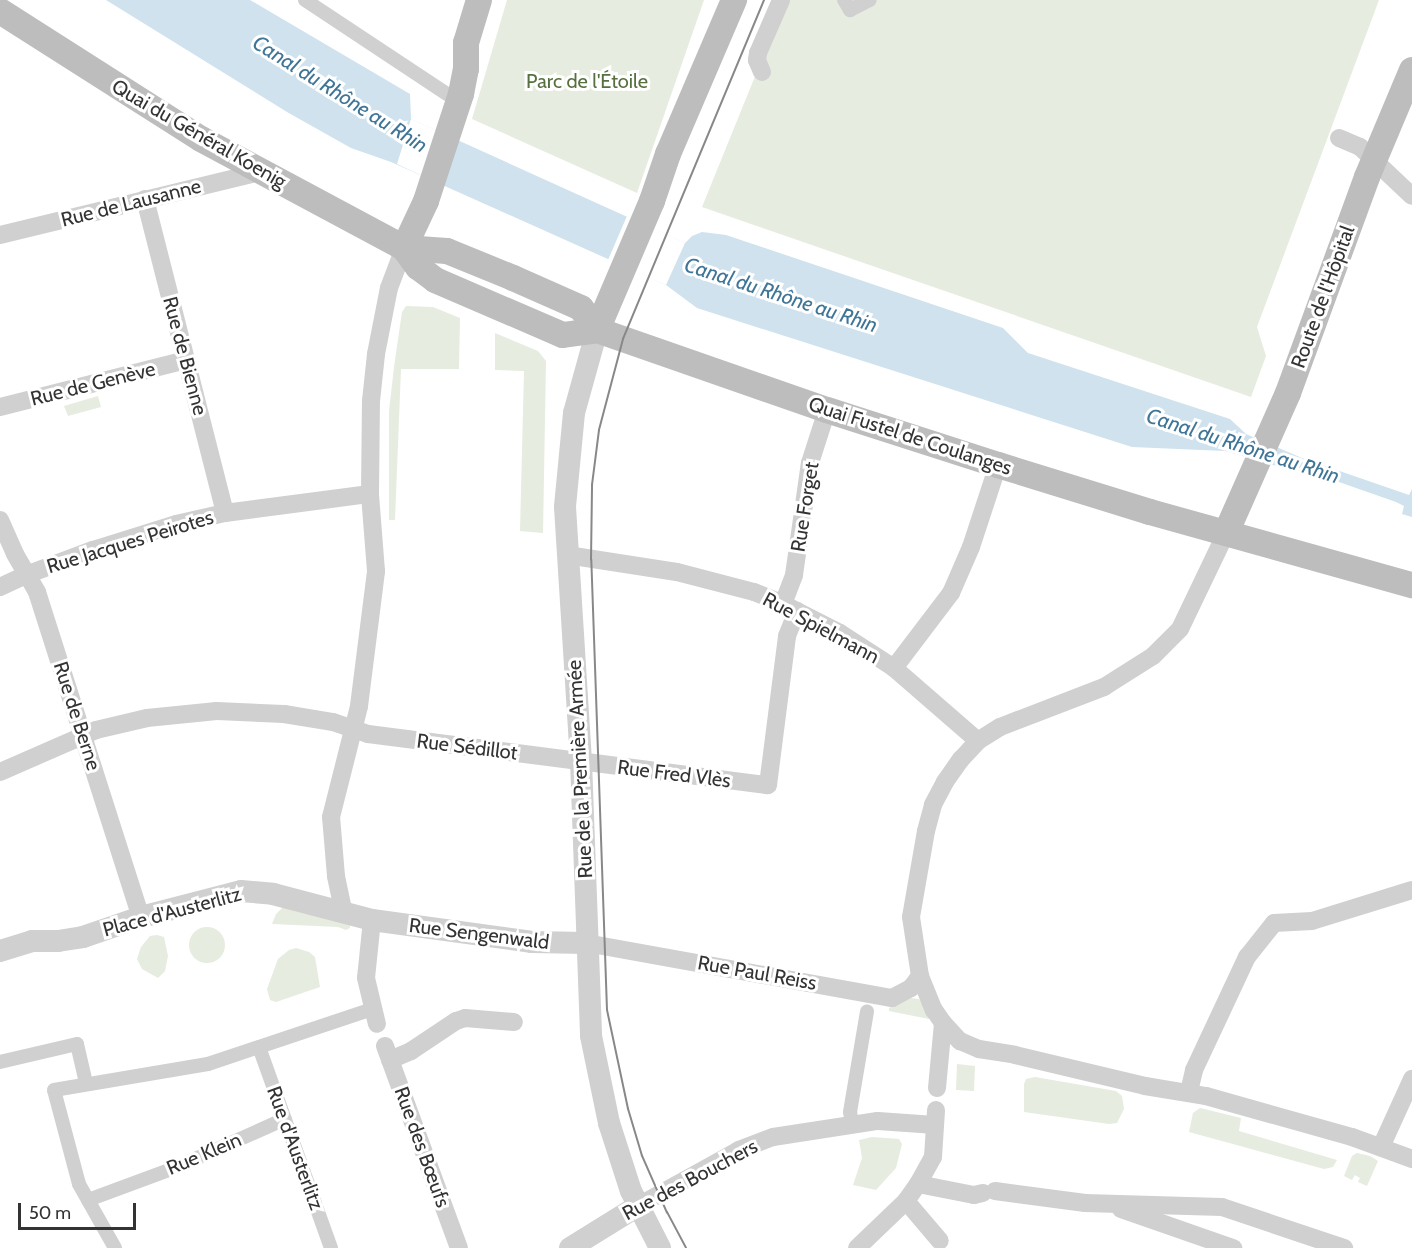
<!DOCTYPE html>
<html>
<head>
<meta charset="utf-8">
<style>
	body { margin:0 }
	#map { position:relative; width:1412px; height:1248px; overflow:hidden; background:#fff; font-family:Cabin,sans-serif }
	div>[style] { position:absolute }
	.green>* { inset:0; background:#e6ecdf }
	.round { border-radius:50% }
	.water>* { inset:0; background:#cfe2ee }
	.pier>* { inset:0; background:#fff }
	.pedestrian>* { height:14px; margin:-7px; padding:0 7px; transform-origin:7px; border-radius:7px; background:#d0d0d0 }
	.minor>* { height:18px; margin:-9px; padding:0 9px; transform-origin:9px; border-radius:9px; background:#d0d0d0 }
	.tertiary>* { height:22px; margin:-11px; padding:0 11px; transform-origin:11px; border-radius:11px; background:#d0d0d0 }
	.secondary>* { height:26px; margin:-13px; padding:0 13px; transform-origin:13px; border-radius:13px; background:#bdbdbd }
	.tram>* { height:1.5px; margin:-0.75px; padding:0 0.75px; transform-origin:0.75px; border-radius:0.75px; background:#888 }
	span { translate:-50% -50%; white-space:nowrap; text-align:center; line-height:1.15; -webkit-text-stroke:6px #fff; paint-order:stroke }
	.park-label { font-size:20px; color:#56703f }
	.street-label { font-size:20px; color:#333 }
	.water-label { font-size:21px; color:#3f7597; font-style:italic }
	.scale { position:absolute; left:18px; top:1203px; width:118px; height:27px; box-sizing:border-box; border:3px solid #333; border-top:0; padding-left:8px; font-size:18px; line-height:21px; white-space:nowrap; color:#333; -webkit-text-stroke:4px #fff; paint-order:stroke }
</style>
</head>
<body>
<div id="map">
	<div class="green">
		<div style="clip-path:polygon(507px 0,704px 0,637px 193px,472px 119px)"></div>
		<div style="clip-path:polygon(786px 0,1379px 0,1257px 327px,1266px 356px,1251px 397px,702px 207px)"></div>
		<div style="clip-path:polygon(406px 306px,433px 307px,460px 318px,459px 369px,401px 369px,395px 520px,389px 520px,389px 411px,394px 367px,402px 312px)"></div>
		<div style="clip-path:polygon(495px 333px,538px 351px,546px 361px,543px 533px,520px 531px,524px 371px,495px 370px)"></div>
		<div style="clip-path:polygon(98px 396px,101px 407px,68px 416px,64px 406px)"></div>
		<div style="clip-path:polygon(287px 903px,351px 916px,350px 928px,346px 930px,338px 927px,272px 924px,276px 914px)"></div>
		<div class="round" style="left:189px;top:927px;width:36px;height:36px"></div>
		<div style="clip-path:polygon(157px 935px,164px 937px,168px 956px,165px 971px,158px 978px,142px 969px,137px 959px,141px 947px,150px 936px)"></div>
		<div style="clip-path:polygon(296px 948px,309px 952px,315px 957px,320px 987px,276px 1002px,270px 1000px,267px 989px,278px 959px,289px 950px)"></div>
		<div style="clip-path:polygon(911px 998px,919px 999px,927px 1009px,929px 1019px,889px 1011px,889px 1008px)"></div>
		<div style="clip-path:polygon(957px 1064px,975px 1066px,974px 1091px,956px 1090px)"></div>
		<div style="clip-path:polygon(1035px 1077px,1116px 1091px,1122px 1096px,1124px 1109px,1117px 1123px,1109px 1124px,1024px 1112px,1024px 1084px,1026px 1079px)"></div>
		<div style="clip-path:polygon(1200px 1108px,1241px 1118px,1239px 1131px,1337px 1160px,1333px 1167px,1324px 1169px,1189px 1132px,1193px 1113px)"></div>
		<div style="clip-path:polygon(872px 1137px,899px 1139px,902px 1144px,896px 1168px,876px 1190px,853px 1185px,862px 1158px,859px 1140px)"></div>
		<div style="clip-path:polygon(1357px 1153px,1370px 1156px,1378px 1161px,1367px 1186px,1358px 1182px,1360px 1178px,1355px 1175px,1352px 1180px,1344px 1176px,1352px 1156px)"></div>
	</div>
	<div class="water">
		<div style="clip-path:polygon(106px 0,250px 0,410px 94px,411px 119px,685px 243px,692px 236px,702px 232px,726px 235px,1003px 328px,1028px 353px,1230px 419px,1246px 434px,1302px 458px,1409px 495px,1412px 489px,1412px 517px,1402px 514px,1404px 506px,1396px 502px,1299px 468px,1289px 466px,1287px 469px,1225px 451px,1132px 447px,697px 308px,666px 285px,391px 162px,351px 148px,287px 112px)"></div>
	</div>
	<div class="pier">
		<div style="clip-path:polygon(411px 119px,458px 140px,444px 186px,397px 164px)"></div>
		<div style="clip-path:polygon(627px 216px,685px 243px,666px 285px,608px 260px)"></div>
	</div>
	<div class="pedestrian">
		<div style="left:305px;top:0;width:170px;rotate:33.5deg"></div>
		<div style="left:844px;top:0;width:12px;rotate:59deg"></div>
		<div style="left:850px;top:10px;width:22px;rotate:-27deg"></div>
		<div style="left:259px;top:1047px;width:214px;rotate:70.3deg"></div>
		<div style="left:0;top:1062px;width:79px;rotate:-13.2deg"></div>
		<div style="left:77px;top:1044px;width:40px;rotate:77deg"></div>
		<div style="left:852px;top:1124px;width:12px;rotate:-99deg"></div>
		<div style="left:850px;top:1112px;width:102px;rotate:-80.4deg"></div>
		<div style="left:88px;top:1200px;width:95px;rotate:-20.3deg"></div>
		<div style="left:177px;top:1167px;width:118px;rotate:-24deg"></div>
		<div style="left:115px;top:1248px;width:73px;rotate:-119.4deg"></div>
		<div style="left:79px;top:1184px;width:97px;rotate:-104.9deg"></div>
		<div style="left:54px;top:1090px;width:156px;rotate:-9.6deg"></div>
		<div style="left:208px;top:1064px;width:173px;rotate:-18.5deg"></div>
	</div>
	<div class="minor">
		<div style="left:762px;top:72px;width:13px;rotate:-113deg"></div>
		<div style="left:757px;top:60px;width:7px;rotate:-82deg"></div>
		<div style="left:758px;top:53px;width:58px;rotate:-66.5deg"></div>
		<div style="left:1339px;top:138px;width:23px;rotate:23deg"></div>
		<div style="left:1360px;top:147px;width:71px;rotate:43.3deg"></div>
		<div style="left:145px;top:199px;width:324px;rotate:75.7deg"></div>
		<div style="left:0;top:235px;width:268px;rotate:-13.6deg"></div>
		<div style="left:0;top:407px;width:192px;rotate:-14.2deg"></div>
		<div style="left:0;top:520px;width:37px;rotate:66deg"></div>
		<div style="left:15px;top:554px;width:44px;rotate:59.9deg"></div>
		<div style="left:37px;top:592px;width:341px;rotate:72.3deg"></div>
		<div style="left:1226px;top:533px;width:106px;rotate:115.6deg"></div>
		<div style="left:1180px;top:629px;width:38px;rotate:135deg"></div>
		<div style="left:1153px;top:656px;width:58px;rotate:147.7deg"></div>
		<div style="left:1104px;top:687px;width:111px;rotate:159deg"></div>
		<div style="left:1000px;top:727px;width:26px;rotate:148deg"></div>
		<div style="left:978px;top:741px;width:25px;rotate:133deg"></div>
		<div style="left:961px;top:759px;width:28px;rotate:125deg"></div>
		<div style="left:945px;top:782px;width:26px;rotate:118deg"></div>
		<div style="left:933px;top:805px;width:27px;rotate:105deg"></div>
		<div style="left:926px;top:831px;width:87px;rotate:99.9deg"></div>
		<div style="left:911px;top:917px;width:60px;rotate:81.3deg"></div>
		<div style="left:920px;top:976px;width:37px;rotate:68deg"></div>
		<div style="left:934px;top:1010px;width:16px;rotate:55deg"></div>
		<div style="left:943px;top:1023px;width:25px;rotate:47deg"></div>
		<div style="left:960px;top:1041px;width:21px;rotate:23deg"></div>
		<div style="left:979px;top:1049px;width:36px;rotate:9deg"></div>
		<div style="left:1015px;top:1055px;width:134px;rotate:13.4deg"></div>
		<div style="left:1145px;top:1086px;width:62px;rotate:9.3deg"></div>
		<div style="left:1206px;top:1096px;width:152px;rotate:15.7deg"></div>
		<div style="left:1352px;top:1137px;width:64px;rotate:20.1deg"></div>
		<div style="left:567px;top:555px;width:111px;rotate:8.8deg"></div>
		<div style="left:677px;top:572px;width:80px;rotate:14.6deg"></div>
		<div style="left:754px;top:592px;width:31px;rotate:22deg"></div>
		<div style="left:783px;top:604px;width:64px;rotate:27deg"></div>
		<div style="left:840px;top:633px;width:64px;rotate:32.9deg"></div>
		<div style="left:894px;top:668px;width:111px;rotate:41deg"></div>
		<div style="left:0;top:587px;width:29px;rotate:-25deg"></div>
		<div style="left:26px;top:575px;width:72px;rotate:-20.5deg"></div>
		<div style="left:93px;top:550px;width:87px;rotate:-17.4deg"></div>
		<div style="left:176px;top:524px;width:50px;rotate:-12.7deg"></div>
		<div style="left:225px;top:513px;width:146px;rotate:-7.5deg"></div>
		<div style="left:783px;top:604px;width:31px;rotate:-69deg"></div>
		<div style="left:794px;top:575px;width:113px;rotate:-81.9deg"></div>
		<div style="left:810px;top:463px;width:56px;rotate:-72.2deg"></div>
		<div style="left:894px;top:668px;width:94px;rotate:-52.8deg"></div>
		<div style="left:951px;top:593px;width:50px;rotate:-66.5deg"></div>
		<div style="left:971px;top:547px;width:86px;rotate:-71.8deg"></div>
		<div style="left:0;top:772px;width:105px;rotate:-23.6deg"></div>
		<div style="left:96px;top:730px;width:52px;rotate:-13.2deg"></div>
		<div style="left:147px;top:718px;width:70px;rotate:-5.7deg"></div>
		<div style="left:217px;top:711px;width:67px;rotate:2.6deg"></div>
		<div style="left:284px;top:714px;width:50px;rotate:9.3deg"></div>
		<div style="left:333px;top:722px;width:37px;rotate:19deg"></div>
		<div style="left:368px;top:734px;width:403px;rotate:7.3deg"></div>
		<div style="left:768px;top:785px;width:150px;rotate:-82.7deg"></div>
		<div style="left:787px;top:636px;width:27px;rotate:-68deg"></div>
		<div style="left:344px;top:914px;width:39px;rotate:-102deg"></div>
		<div style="left:336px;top:876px;width:59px;rotate:-94.8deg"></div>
		<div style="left:331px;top:817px;width:114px;rotate:-75.8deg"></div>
		<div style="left:359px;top:706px;width:136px;rotate:-82.8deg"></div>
		<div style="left:376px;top:571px;width:77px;rotate:-94.5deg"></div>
		<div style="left:370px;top:494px;width:93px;rotate:-89.4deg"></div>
		<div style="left:371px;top:401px;width:47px;rotate:-83.9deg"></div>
		<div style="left:376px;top:354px;width:67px;rotate:-78.9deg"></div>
		<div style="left:389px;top:288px;width:43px;rotate:-69.4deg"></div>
		<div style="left:372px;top:920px;width:58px;rotate:95.9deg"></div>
		<div style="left:366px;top:978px;width:47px;rotate:76.6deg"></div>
		<div style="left:586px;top:943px;width:311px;rotate:10.2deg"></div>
		<div style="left:892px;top:998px;width:21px;rotate:-28deg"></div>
		<div style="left:911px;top:988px;width:15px;rotate:-53deg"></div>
		<div style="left:385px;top:1046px;width:215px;rotate:69.9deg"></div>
		<div style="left:390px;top:1060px;width:23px;rotate:-23deg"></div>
		<div style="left:411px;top:1051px;width:54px;rotate:-33.7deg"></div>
		<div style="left:456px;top:1021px;width:9px;rotate:-18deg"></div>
		<div style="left:465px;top:1018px;width:49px;rotate:4.7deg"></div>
		<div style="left:937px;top:1088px;width:65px;rotate:-84.7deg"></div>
		<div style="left:1189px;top:1092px;width:23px;rotate:-77deg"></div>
		<div style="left:1194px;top:1070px;width:125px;rotate:-64.9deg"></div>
		<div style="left:1247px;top:957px;width:43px;rotate:-51.5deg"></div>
		<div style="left:1274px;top:923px;width:38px;rotate:-3deg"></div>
		<div style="left:1312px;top:921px;width:105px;rotate:-17.2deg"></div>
		<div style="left:1381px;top:1147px;width:75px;rotate:-65.5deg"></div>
		<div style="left:918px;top:1184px;width:57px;rotate:11.1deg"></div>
		<div style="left:974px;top:1195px;width:9px;rotate:-13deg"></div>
		<div style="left:995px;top:1191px;width:91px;rotate:7.6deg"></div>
		<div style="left:1085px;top:1203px;width:137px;rotate:1.7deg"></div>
		<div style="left:1222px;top:1207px;width:129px;rotate:18.6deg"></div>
		<div style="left:906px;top:1201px;width:52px;rotate:49.6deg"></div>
		<div style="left:638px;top:1206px;width:115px;rotate:-29deg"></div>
		<div style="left:739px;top:1150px;width:36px;rotate:-21deg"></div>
		<div style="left:773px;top:1137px;width:106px;rotate:-8.7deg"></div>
		<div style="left:878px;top:1121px;width:57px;rotate:4deg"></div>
		<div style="left:1121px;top:1209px;width:119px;rotate:19.2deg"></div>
		<div style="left:857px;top:1248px;width:68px;rotate:-43.8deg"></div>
		<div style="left:906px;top:1201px;width:21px;rotate:-55deg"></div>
		<div style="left:918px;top:1184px;width:31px;rotate:-61deg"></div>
		<div style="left:933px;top:1157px;width:47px;rotate:-86.3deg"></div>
	</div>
	<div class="tertiary">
		<div style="left:597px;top:330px;width:86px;rotate:105.5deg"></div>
		<div style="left:574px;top:413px;width:94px;rotate:95.5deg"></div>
		<div style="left:565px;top:507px;width:255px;rotate:86.4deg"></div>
		<div style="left:581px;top:761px;width:275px;rotate:87.9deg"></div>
		<div style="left:591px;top:1036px;width:89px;rotate:78.3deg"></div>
		<div style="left:609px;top:1123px;width:71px;rotate:72.1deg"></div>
		<div style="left:631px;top:1191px;width:64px;rotate:63deg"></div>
		<div style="left:0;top:951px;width:34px;rotate:-17deg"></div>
		<div style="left:32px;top:941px;width:26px"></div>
		<div style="left:58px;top:941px;width:25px;rotate:-9deg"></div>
		<div style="left:83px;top:937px;width:61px;rotate:-19deg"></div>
		<div style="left:141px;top:917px;width:103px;rotate:-14.6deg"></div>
		<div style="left:241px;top:891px;width:32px;rotate:5deg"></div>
		<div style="left:273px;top:894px;width:102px;rotate:14.7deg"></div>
		<div style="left:372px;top:920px;width:162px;rotate:7.8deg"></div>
		<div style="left:532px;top:942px;width:54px;rotate:1.1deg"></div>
		<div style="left:570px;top:1248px;width:80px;rotate:-31.7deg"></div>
	</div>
	<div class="secondary">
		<div style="left:0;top:11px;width:238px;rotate:32.5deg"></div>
		<div style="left:201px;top:139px;width:230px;rotate:28.2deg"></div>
		<div style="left:404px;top:248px;width:24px;rotate:54deg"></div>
		<div style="left:418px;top:267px;width:21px;rotate:37deg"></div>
		<div style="left:435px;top:280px;width:139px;rotate:23.3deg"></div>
		<div style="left:563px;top:335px;width:34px;rotate:-8deg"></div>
		<div style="left:597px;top:330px;width:244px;rotate:19.2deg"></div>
		<div style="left:827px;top:410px;width:180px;rotate:17.8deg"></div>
		<div style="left:998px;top:465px;width:159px;rotate:17.2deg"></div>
		<div style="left:1150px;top:512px;width:272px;rotate:15.6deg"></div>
		<div style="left:404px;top:248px;width:52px;rotate:-64.9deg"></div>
		<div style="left:426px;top:201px;width:113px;rotate:-71.9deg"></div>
		<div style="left:461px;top:94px;width:25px;rotate:-79deg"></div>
		<div style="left:466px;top:69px;width:26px;rotate:-90deg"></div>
		<div style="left:466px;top:43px;width:45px;rotate:-73.2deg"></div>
		<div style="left:404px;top:248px;width:43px;rotate:4deg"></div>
		<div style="left:447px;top:251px;width:71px;rotate:22.2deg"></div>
		<div style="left:513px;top:278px;width:74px;rotate:23.8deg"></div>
		<div style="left:581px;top:308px;width:27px;rotate:54deg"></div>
		<div style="left:597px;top:330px;width:140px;rotate:-66.9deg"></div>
		<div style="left:652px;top:201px;width:50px;rotate:-71.2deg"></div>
		<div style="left:668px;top:154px;width:168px;rotate:-66.8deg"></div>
		<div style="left:1226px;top:533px;width:153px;rotate:-66.1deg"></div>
		<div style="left:1288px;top:393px;width:230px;rotate:-69.9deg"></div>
		<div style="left:1367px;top:177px;width:116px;rotate:-67.2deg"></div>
	</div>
	<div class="tram">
		<div style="left:686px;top:1248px;width:40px;rotate:-118deg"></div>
		<div style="left:667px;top:1213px;width:62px;rotate:-113.7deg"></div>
		<div style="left:642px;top:1156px;width:49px;rotate:-106.6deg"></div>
		<div style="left:628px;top:1109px;width:101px;rotate:-102deg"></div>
		<div style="left:607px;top:1010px;width:450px;rotate:-92deg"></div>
		<div style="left:591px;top:560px;width:75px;rotate:-89.2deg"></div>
		<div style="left:592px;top:485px;width:55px;rotate:-82.7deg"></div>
		<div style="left:599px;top:430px;width:94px;rotate:-75.2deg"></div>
		<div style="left:623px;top:339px;width:367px;rotate:-67.4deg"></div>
	</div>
	<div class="park-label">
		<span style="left:587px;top:81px">Parc de l'Étoile</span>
	</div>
	<div class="street-label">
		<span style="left:199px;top:134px;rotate:30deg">Quai du Général Koenig</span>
		<span style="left:131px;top:203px;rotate:-14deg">Rue de Lausanne</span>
		<span style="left:1323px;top:297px;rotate:-70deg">Route de l'Hôpital</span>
		<span style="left:185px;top:356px;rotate:75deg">Rue de Bienne</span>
		<span style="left:93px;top:384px;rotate:-14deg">Rue de Genève</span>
		<span style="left:910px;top:436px;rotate:18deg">Quai Fustel de Coulanges</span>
		<span style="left:805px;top:507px;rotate:-81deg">Rue Forget</span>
		<span style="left:130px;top:542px;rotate:-17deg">Rue Jacques Peirotes</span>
		<span style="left:821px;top:628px;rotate:28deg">Rue Spielmann</span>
		<span style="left:77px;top:716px;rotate:72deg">Rue de Berne</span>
		<span style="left:467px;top:747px;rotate:7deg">Rue Sédillot</span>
		<span style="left:580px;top:769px;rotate:-93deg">Rue de la Première Armée</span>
		<span style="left:674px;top:774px;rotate:7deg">Rue Fred Vlès</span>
		<span style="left:172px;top:912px;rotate:-15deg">Place d'Austerlitz</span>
		<span style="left:479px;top:934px;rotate:7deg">Rue Sengenwald</span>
		<span style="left:757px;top:973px;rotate:10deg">Rue Paul Reiss</span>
		<span style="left:422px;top:1147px;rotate:70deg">Rue des Bœufs</span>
		<span style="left:295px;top:1148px;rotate:70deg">Rue d'Austerlitz</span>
		<span style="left:204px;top:1154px;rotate:-23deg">Rue Klein</span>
		<span style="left:690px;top:1180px;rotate:-28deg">Rue des Bouchers</span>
	</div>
	<div class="water-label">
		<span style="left:340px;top:94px;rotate:32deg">Canal du Rhône au Rhin</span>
		<span style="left:781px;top:295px;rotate:18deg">Canal du Rhône au Rhin</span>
		<span style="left:1243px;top:446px;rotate:18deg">Canal du Rhône au Rhin</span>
	</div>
	<div class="scale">50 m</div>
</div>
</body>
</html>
